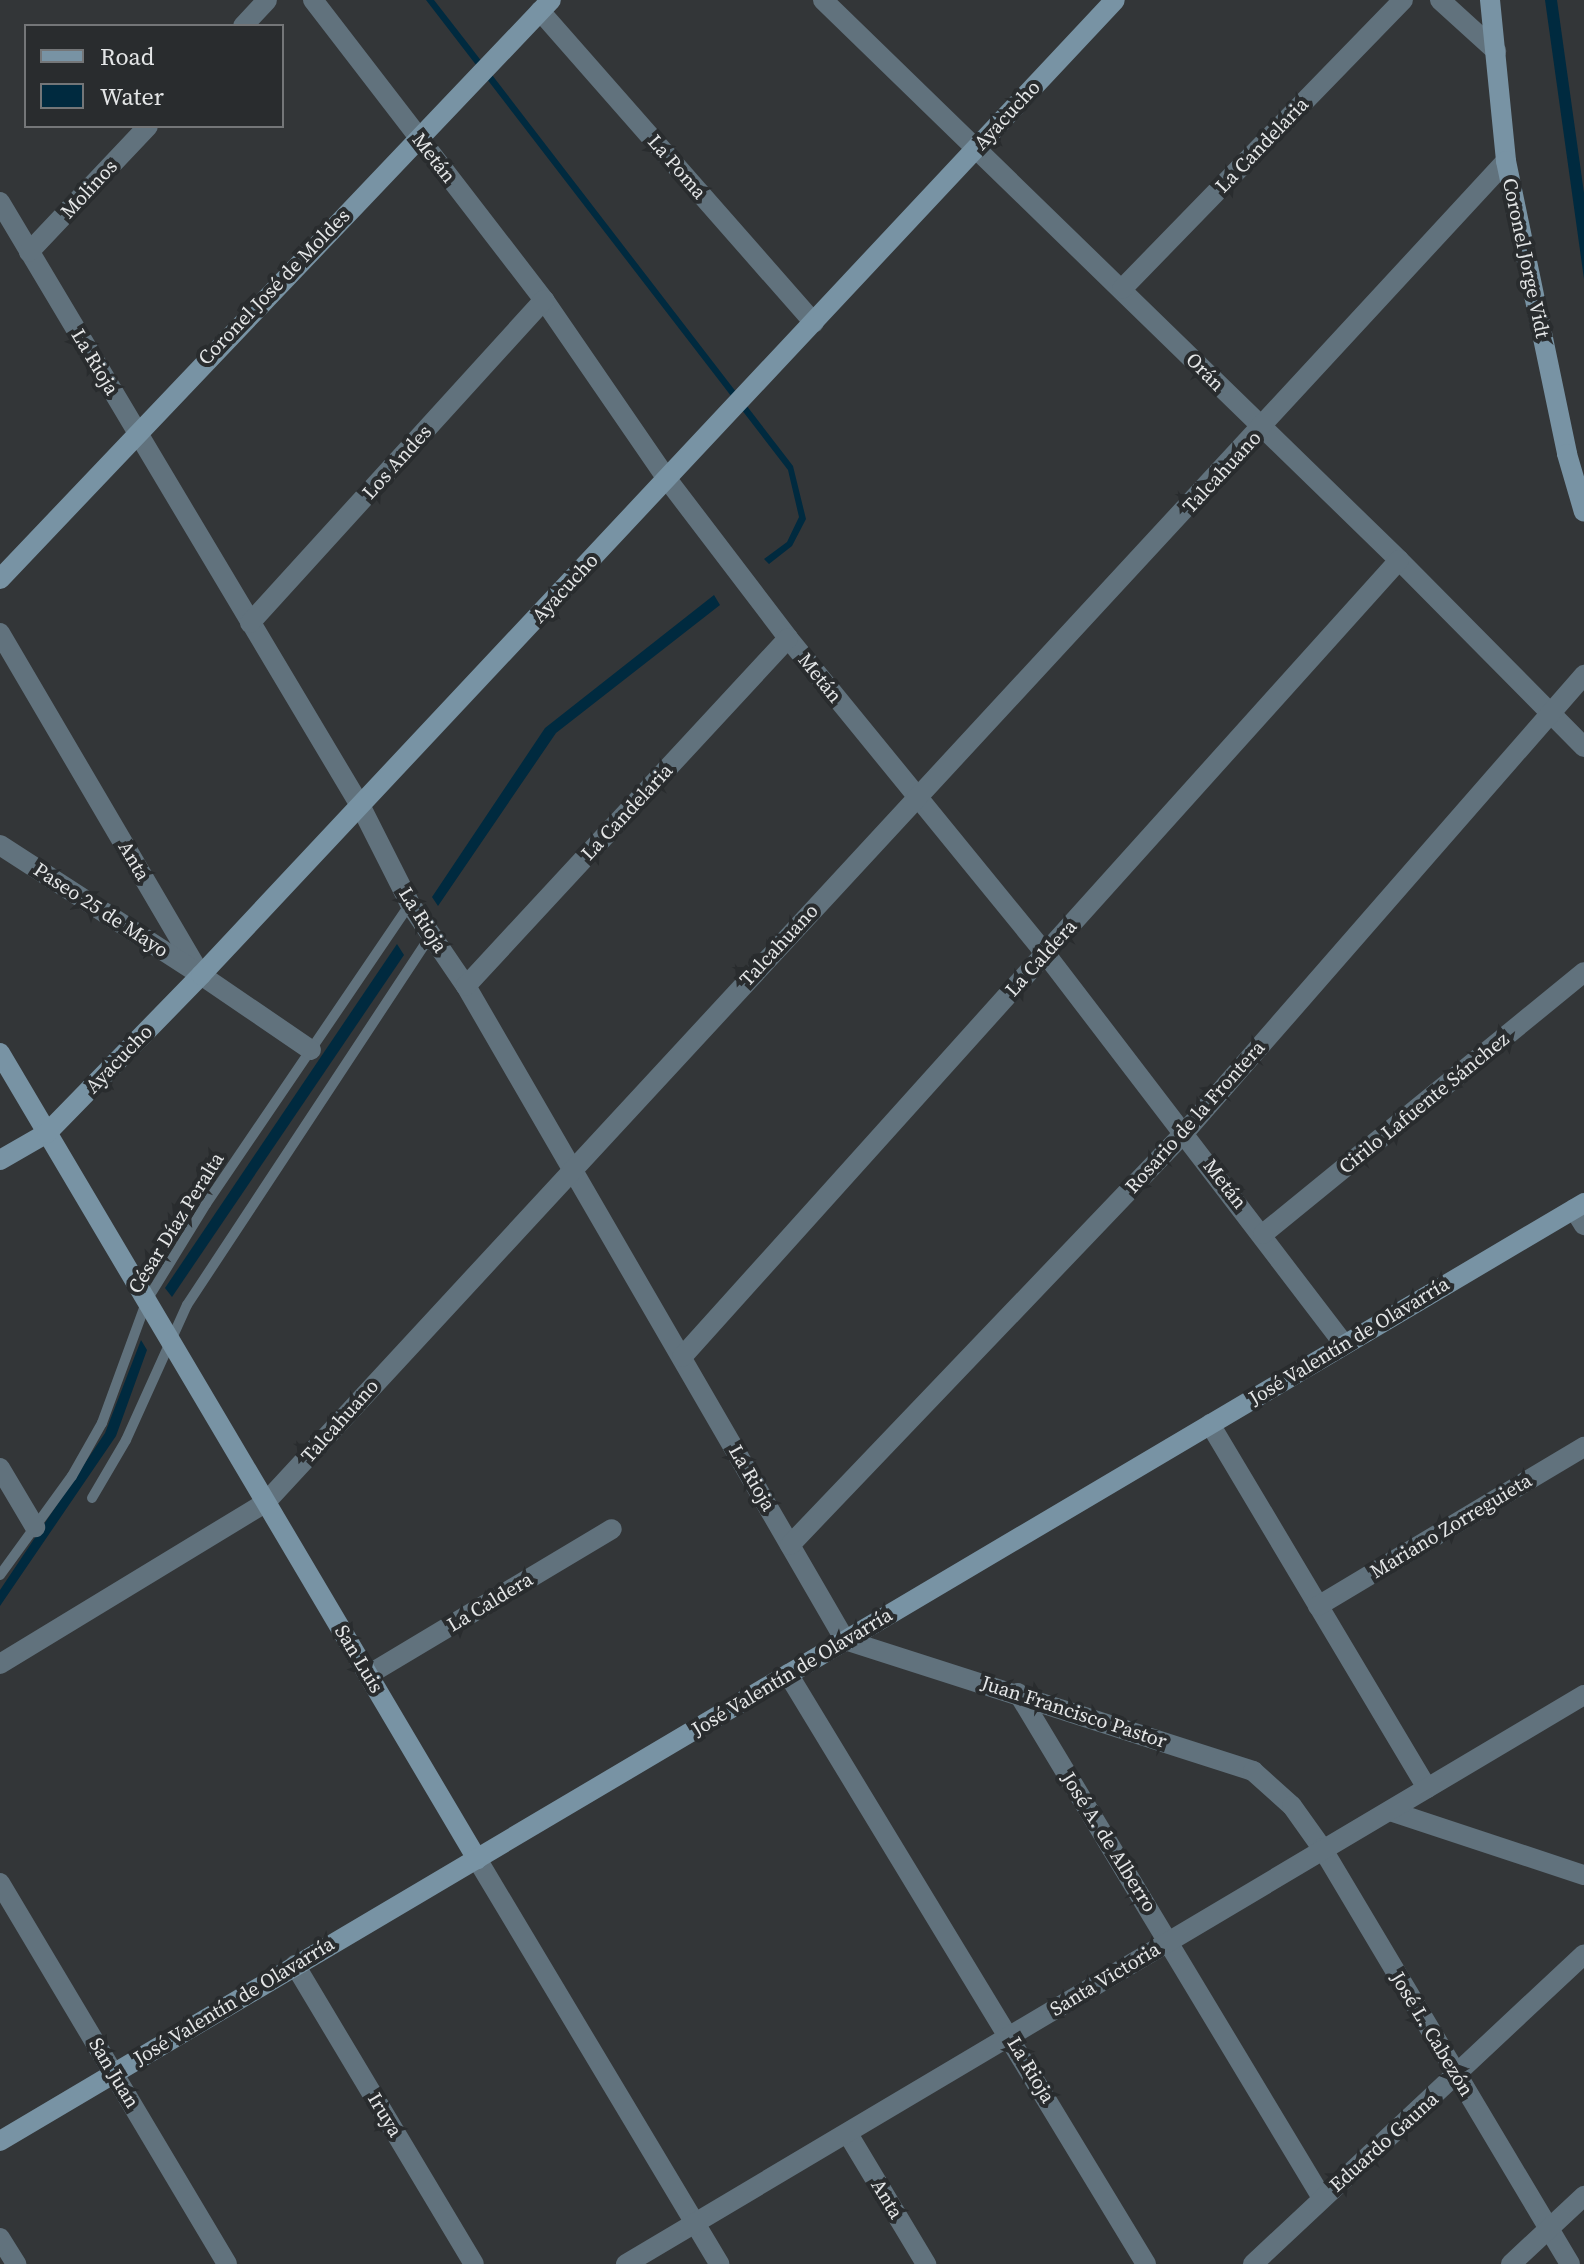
<!DOCTYPE html>
<html>
<head>
<meta charset="utf-8">
<style>
	body { margin:0 }
	#map { position:relative; width:1584px; height:2264px; overflow:hidden; background:#333638; font-family:"Source Serif 4",serif }
	div>[style] { position:absolute }
	.water>* { inset:0; background:#002a3f }
	.lane>* { height:10px; margin:-5px; padding:0 5px; transform-origin:5px; border-radius:5px; background:#61727d }
	.street>* { height:20px; margin:-10px; padding:0 10px; transform-origin:10px; border-radius:10px; background:#61727d }
	.secondary>* { height:20px; margin:-10px; padding:0 10px; transform-origin:10px; border-radius:10px; background:#7893a4 }
	span { translate:-50% -50%; white-space:nowrap; text-align:center; line-height:1.15; -webkit-text-stroke:8px #292c2e; paint-order:stroke }
	.street-label { font-size:20px; color:#e4e6e7 }
	.legend { position:absolute; left:24px; top:24px; width:260px; height:104px; box-sizing:border-box; background:#292c2e; border:2px solid #747678; margin:0; padding:10px 14px; list-style:none; font-size:24px; color:#e4e6e7 }
	.legend li { display:flex; align-items:center; gap:16px; height:40px }
	.legend b { width:40px; border:2px solid #747678 }
</style>
</head>
<body>
<div id="map">
	<div class="water">
		<div style="clip-path:polygon(426px 0,434px 0,469px 45px,793px 466px,806px 519px,792px 546px,769px 564px,764px 559px,787px 542px,799px 517px,788px 470px)"></div>
		<div style="clip-path:polygon(1545px 0,1557px 0,1584px 193px,1584px 279px)"></div>
		<div style="clip-path:polygon(714px 595px,720px 605px,556px 733px,438px 906px,432px 897px,545px 728px)"></div>
		<div style="clip-path:polygon(397px 944px,404px 955px,172px 1297px,165px 1288px)"></div>
		<div style="clip-path:polygon(141px 1340px,147px 1350px,116px 1436px,0 1606px,0 1590px,105px 1433px)"></div>
	</div>
	<div class="lane">
		<div style="left:92px;top:1498px;width:67px;rotate:-59.6deg"></div>
		<div style="left:126px;top:1440px;width:148px;rotate:-65.7deg"></div>
		<div style="left:187px;top:1305px;width:442px;rotate:-56.6deg"></div>
		<div style="left:0;top:1575px;width:122px;rotate:-54deg"></div>
		<div style="left:72px;top:1476px;width:61px;rotate:-60.5deg"></div>
		<div style="left:102px;top:1423px;width:131px;rotate:-69.9deg"></div>
		<div style="left:147px;top:1300px;width:113px;rotate:-58.4deg"></div>
		<div style="left:206px;top:1204px;width:363px;rotate:-55.8deg"></div>
	</div>
	<div class="street">
		<div style="left:313px;top:0;width:379px;rotate:52.4deg"></div>
		<div style="left:544px;top:300px;width:217px;rotate:55.5deg"></div>
		<div style="left:667px;top:479px;width:200px;rotate:52.7deg"></div>
		<div style="left:788px;top:638px;width:407px;rotate:50.8deg"></div>
		<div style="left:1045px;top:953px;width:491px;rotate:52.6deg"></div>
		<div style="left:823px;top:0;width:803px;rotate:44.19deg"></div>
		<div style="left:1399px;top:560px;width:263px;rotate:45.3deg"></div>
		<div style="left:1440px;top:0;width:76px;rotate:42.3deg"></div>
		<div style="left:540px;top:11px;width:415px;rotate:48.7deg"></div>
		<div style="left:243px;top:26px;width:35px;rotate:-47deg"></div>
		<div style="left:0;top:202px;width:705px;rotate:59.18deg"></div>
		<div style="left:361px;top:807px;width:109px;rotate:63.2deg"></div>
		<div style="left:410px;top:904px;width:99px;rotate:55.7deg"></div>
		<div style="left:466px;top:986px;width:756px;rotate:59.91deg"></div>
		<div style="left:845px;top:1640px;width:429px;rotate:17.8deg"></div>
		<div style="left:1253px;top:1771px;width:52px;rotate:41.9deg"></div>
		<div style="left:1292px;top:1806px;width:52px;rotate:54.5deg"></div>
		<div style="left:1322px;top:1848px;width:484px;rotate:59.2deg"></div>
		<div style="left:29px;top:252px;width:173px;rotate:-46.6deg"></div>
		<div style="left:1122px;top:289px;width:403px;rotate:-45.8deg"></div>
		<div style="left:250px;top:623px;width:437px;rotate:-47.7deg"></div>
		<div style="left:0;top:633px;width:397px;rotate:59.6deg"></div>
		<div style="left:201px;top:975px;width:133px;rotate:34.3deg"></div>
		<div style="left:0;top:845px;width:232px;rotate:32.9deg"></div>
		<div style="left:466px;top:986px;width:474px;rotate:-47.2deg"></div>
		<div style="left:1574px;top:1209px;width:19px;rotate:58deg"></div>
		<div style="left:1263px;top:1234px;width:414px;rotate:-39.2deg"></div>
		<div style="left:682px;top:1357px;width:1072px;rotate:-48.02deg"></div>
		<div style="left:1210px;top:1424px;width:424px;rotate:59.2deg"></div>
		<div style="left:0;top:1468px;width:69px;rotate:59.3deg"></div>
		<div style="left:790px;top:1545px;width:571px;rotate:-46.28deg"></div>
		<div style="left:1185px;top:1132px;width:607px;rotate:-48.88deg"></div>
		<div style="left:1318px;top:1606px;width:310px;rotate:-30.9deg"></div>
		<div style="left:0;top:1664px;width:311px;rotate:-31.3deg"></div>
		<div style="left:266px;top:1502px;width:1826px;rotate:-47.24deg"></div>
		<div style="left:788px;top:1674px;width:690px;rotate:58.75deg"></div>
		<div style="left:368px;top:1675px;width:284px;rotate:-30.9deg"></div>
		<div style="left:1018px;top:1693px;width:589px;rotate:58.95deg"></div>
		<div style="left:1390px;top:1811px;width:204px;rotate:18.3deg"></div>
		<div style="left:477px;top:1859px;width:472px;rotate:59.1deg"></div>
		<div style="left:0;top:1883px;width:443px;rotate:59.2deg"></div>
		<div style="left:295px;top:1965px;width:348px;rotate:59.1deg"></div>
		<div style="left:848px;top:2134px;width:152px;rotate:59deg"></div>
		<div style="left:0;top:2238px;width:31px;rotate:58deg"></div>
		<div style="left:626px;top:2264px;width:1114px;rotate:-30.71deg"></div>
		<div style="left:1253px;top:2264px;width:453px;rotate:-43.1deg"></div>
		<div style="left:1511px;top:2264px;width:100px;rotate:-43deg"></div>
	</div>
	<div class="secondary">
		<div style="left:1490px;top:0;width:162px;rotate:84.3deg"></div>
		<div style="left:1506px;top:161px;width:299px;rotate:78.2deg"></div>
		<div style="left:1567px;top:454px;width:60px;rotate:73.7deg"></div>
		<div style="left:0;top:579px;width:799px;rotate:-46.42deg"></div>
		<div style="left:0;top:1053px;width:937px;rotate:59.38deg"></div>
		<div style="left:0;top:1160px;width:54px;rotate:-29.9deg"></div>
		<div style="left:47px;top:1133px;width:221px;rotate:-45.7deg"></div>
		<div style="left:201px;top:975px;width:1336px;rotate:-46.85deg"></div>
		<div style="left:0;top:2141px;width:1841px;rotate:-30.63deg"></div>
	</div>
	<div class="street-label">
		<span style="left:1007px;top:115px;rotate:-47deg">Ayacucho</span>
		<span style="left:1262px;top:145px;rotate:-46deg">La Candelaria</span>
		<span style="left:434px;top:158px;rotate:52deg">Metán</span>
		<span style="left:677px;top:167px;rotate:49deg">La Poma</span>
		<span style="left:89px;top:189px;rotate:-47deg">Molinos</span>
		<span style="left:1526px;top:258px;rotate:78deg">Coronel Jorge Vidt</span>
		<span style="left:274px;top:287px;rotate:-46deg">Coronel José de Moldes</span>
		<span style="left:95px;top:362px;rotate:59deg">La Rioja</span>
		<span style="left:1205px;top:372px;rotate:45deg">Orán</span>
		<span style="left:397px;top:462px;rotate:-48deg">Los Andes</span>
		<span style="left:1222px;top:472px;rotate:-47deg">Talcahuano</span>
		<span style="left:565px;top:588px;rotate:-47deg">Ayacucho</span>
		<span style="left:820px;top:678px;rotate:51deg">Metán</span>
		<span style="left:627px;top:812px;rotate:-47deg">La Candelaria</span>
		<span style="left:134px;top:861px;rotate:60deg">Anta</span>
		<span style="left:101px;top:910px;rotate:33deg">Paseo 25 de Mayo</span>
		<span style="left:423px;top:920px;rotate:58deg">La Rioja</span>
		<span style="left:779px;top:945px;rotate:-47deg">Talcahuano</span>
		<span style="left:1041px;top:958px;rotate:-48deg">La Caldera</span>
		<span style="left:119px;top:1059px;rotate:-46deg">Ayacucho</span>
		<span style="left:1424px;top:1103px;rotate:-39deg">Cirilo Lafuente Sánchez</span>
		<span style="left:1195px;top:1117px;rotate:-48deg">Rosario de la Frontera</span>
		<span style="left:1225px;top:1184px;rotate:52deg">Metán</span>
		<span style="left:176px;top:1223px;rotate:-58deg">César Díaz Peralta</span>
		<span style="left:1349px;top:1341px;rotate:-31deg">José Valentín de Olavarría</span>
		<span style="left:340px;top:1421px;rotate:-48deg">Talcahuano</span>
		<span style="left:752px;top:1478px;rotate:60deg">La Rioja</span>
		<span style="left:1451px;top:1526px;rotate:-31deg">Mariano Zorreguieta</span>
		<span style="left:490px;top:1602px;rotate:-31deg">La Caldera</span>
		<span style="left:359px;top:1659px;rotate:59deg">San Luis</span>
		<span style="left:792px;top:1672px;rotate:-31deg">José Valentín de Olavarría</span>
		<span style="left:1074px;top:1712px;rotate:18deg">Juan Francisco Pastor</span>
		<span style="left:1109px;top:1842px;rotate:58deg">José A. de Alberro</span>
		<span style="left:1105px;top:1979px;rotate:-31deg">Santa Victoria</span>
		<span style="left:234px;top:2001px;rotate:-31deg">José Valentín de Olavarría</span>
		<span style="left:1432px;top:2034px;rotate:59deg">José L. Cabezón</span>
		<span style="left:1031px;top:2070px;rotate:59deg">La Rioja</span>
		<span style="left:114px;top:2073px;rotate:59deg">San Juan</span>
		<span style="left:385px;top:2115px;rotate:59deg">Iruya</span>
		<span style="left:1384px;top:2142px;rotate:-42deg">Eduardo Gauna</span>
		<span style="left:887px;top:2199px;rotate:59deg">Anta</span>
	</div>
	<ul class="legend">
	<li><b style="height:10px;background:#7893a4"></b>Road</li>
	<li><b style="height:22px;background:#002a3f"></b>Water</li>
	</ul>
</div>
</body>
</html>
